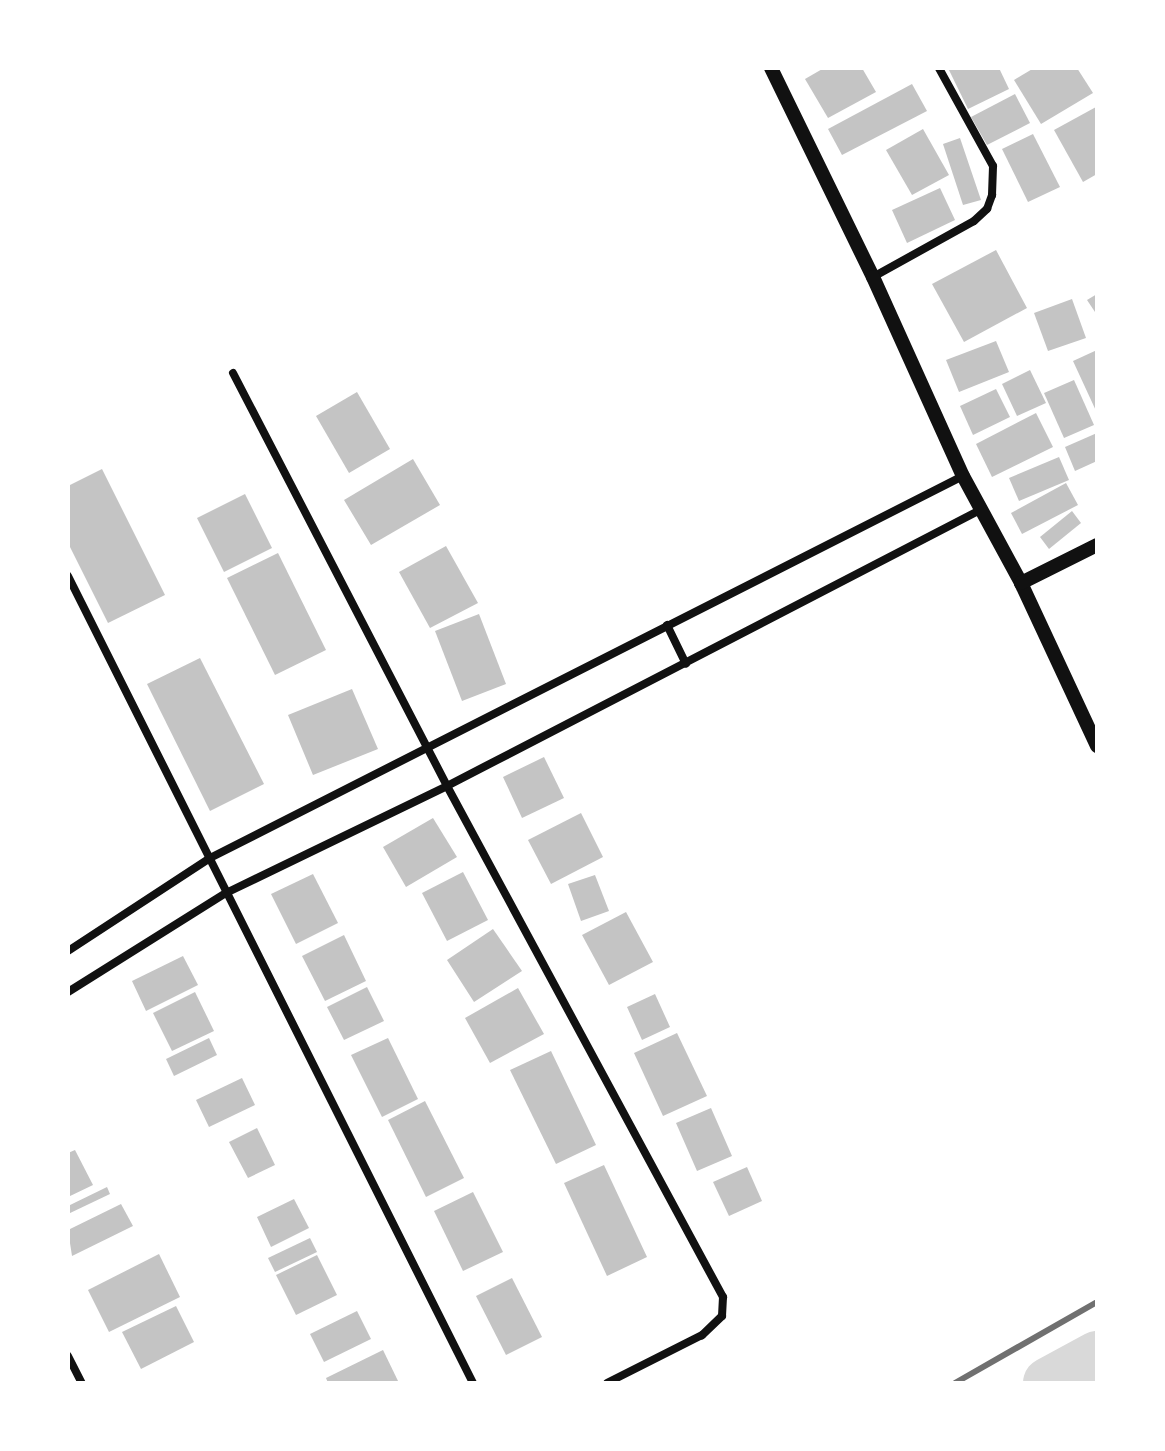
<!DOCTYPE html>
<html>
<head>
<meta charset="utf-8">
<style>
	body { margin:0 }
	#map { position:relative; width:1165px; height:1451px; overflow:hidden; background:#fff; font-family:Lato,sans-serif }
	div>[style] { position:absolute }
	.river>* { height:52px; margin:-26px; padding:0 26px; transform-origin:26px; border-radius:26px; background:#d9d9d9 }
	.building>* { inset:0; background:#c4c4c4 }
	.minor>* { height:8px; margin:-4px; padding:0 4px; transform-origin:4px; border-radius:4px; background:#111 }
	.tertiary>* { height:14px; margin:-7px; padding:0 7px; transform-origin:7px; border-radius:7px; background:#111 }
	.rail>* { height:6px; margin:-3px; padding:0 3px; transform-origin:3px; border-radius:3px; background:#707070 }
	span { translate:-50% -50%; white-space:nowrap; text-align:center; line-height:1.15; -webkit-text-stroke:6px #fff; paint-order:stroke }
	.frame { position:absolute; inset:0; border:70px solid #fff; pointer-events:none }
</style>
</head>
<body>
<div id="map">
	<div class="river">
		<div style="left:1049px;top:1383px;width:55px;rotate:-28.4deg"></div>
	</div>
	<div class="building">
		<div style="clip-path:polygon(824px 68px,862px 68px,876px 92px,828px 118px,805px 79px)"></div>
		<div style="clip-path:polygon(948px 68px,999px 68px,1009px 89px,968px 109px)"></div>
		<div style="clip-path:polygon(1034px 68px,1077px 68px,1093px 93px,1041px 124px,1014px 80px)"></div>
		<div style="clip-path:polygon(912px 84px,927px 111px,842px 155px,828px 129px)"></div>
		<div style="clip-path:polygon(1015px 94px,1030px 123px,987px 145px,971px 117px)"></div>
		<div style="clip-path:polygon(1096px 107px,1097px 174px,1083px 182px,1054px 130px)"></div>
		<div style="clip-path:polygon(923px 129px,949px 175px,912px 195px,886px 150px)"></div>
		<div style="clip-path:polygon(1033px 134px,1060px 187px,1028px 202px,1002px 149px)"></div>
		<div style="clip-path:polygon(960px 138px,981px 200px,963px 205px,943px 144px)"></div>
		<div style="clip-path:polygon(940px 188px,955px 220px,907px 243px,892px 210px)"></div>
		<div style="clip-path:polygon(996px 250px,1027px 308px,964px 342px,932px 284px)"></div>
		<div style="clip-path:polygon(1097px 294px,1097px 315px,1087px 300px)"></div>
		<div style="clip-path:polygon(1072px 299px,1086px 338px,1048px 351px,1034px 313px)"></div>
		<div style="clip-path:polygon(996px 341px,1009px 372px,959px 392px,946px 360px)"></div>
		<div style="clip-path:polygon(1097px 350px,1097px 413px,1073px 361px)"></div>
		<div style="clip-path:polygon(1030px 370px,1046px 403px,1017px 416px,1002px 384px)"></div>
		<div style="clip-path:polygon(1074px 380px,1094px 425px,1064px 438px,1044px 393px)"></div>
		<div style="clip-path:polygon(996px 389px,1010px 417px,973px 435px,960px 406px)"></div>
		<div style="clip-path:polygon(357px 392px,390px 449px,349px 473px,316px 416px)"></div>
		<div style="clip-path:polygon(1036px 413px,1053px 447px,992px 477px,976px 444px)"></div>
		<div style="clip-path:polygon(1097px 433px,1097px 461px,1075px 471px,1065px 447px)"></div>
		<div style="clip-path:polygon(1059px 457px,1069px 480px,1019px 501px,1009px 478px)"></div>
		<div style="clip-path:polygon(413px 459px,440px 505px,371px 545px,344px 500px)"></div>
		<div style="clip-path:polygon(102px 469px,165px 595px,108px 623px,68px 543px,68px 486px)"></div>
		<div style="clip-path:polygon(1066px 483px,1078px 505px,1022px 534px,1011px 513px)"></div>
		<div style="clip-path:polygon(245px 494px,272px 548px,224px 572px,197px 518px)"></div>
		<div style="clip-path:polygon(1072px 511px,1081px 523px,1049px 549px,1040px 537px)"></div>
		<div style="clip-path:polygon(446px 546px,478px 603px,430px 628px,399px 572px)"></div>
		<div style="clip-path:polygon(278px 553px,326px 650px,275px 675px,227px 578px)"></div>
		<div style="clip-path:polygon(479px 614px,506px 684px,462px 701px,435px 631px)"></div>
		<div style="clip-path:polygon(200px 658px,264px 784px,210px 811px,147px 684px)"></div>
		<div style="clip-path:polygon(352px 689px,378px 749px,313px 775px,288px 715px)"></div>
		<div style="clip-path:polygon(544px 757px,564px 798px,522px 818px,503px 777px)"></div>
		<div style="clip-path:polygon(581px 813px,603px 857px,551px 884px,528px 840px)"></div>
		<div style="clip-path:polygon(433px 818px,457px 857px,406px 887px,383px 847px)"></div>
		<div style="clip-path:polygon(463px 872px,488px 920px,447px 941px,422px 893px)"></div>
		<div style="clip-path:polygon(313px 874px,338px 923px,296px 944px,271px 894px)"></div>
		<div style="clip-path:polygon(595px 875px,609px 911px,581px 921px,568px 884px)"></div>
		<div style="clip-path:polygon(626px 912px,653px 962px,609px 985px,582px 935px)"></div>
		<div style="clip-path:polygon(493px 929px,522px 971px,474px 1002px,447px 960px)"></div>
		<div style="clip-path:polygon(344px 935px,366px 981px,325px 1001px,302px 956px)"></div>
		<div style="clip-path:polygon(183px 956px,198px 985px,146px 1011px,132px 981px)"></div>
		<div style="clip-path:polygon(367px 987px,384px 1021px,344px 1040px,327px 1007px)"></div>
		<div style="clip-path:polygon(518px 988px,544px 1034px,490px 1063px,465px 1018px)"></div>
		<div style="clip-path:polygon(195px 992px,214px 1031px,172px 1051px,153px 1013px)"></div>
		<div style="clip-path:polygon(655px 994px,670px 1027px,642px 1040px,627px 1007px)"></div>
		<div style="clip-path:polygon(677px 1033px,707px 1096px,663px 1116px,634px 1053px)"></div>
		<div style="clip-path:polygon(209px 1038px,217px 1055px,174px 1076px,166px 1059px)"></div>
		<div style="clip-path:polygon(388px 1038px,418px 1099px,382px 1117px,351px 1055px)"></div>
		<div style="clip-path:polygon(551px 1051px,596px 1145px,556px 1164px,510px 1070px)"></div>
		<div style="clip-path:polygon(242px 1078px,255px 1105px,209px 1127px,196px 1100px)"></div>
		<div style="clip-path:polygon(425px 1101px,464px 1178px,426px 1197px,388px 1120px)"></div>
		<div style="clip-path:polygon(711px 1108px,732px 1156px,697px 1171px,676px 1123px)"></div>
		<div style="clip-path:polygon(257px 1128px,275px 1165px,248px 1178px,229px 1142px)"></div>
		<div style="clip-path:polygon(75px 1150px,93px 1185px,68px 1197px,68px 1153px)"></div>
		<div style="clip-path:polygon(604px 1165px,647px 1257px,607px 1276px,564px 1183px)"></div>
		<div style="clip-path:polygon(747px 1167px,762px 1201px,729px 1216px,713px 1182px)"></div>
		<div style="clip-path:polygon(107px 1187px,110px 1194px,68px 1214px,68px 1206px)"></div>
		<div style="clip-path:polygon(473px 1192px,503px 1252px,463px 1271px,434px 1211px)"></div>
		<div style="clip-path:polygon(294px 1199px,309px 1228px,271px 1247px,257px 1217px)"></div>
		<div style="clip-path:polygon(121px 1204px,133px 1226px,72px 1256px,68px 1230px)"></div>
		<div style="clip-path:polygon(310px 1238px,317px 1252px,275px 1272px,268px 1258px)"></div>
		<div style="clip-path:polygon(159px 1254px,180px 1297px,109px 1332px,88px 1290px)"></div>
		<div style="clip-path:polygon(317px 1255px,337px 1295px,296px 1315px,276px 1275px)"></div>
		<div style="clip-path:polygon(512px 1278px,542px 1337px,506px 1355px,476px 1296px)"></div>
		<div style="clip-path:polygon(176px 1306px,194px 1342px,141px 1369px,122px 1332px)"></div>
		<div style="clip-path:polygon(357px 1311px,371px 1339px,324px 1362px,310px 1334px)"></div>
		<div style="clip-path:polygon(383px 1350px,399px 1383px,328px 1383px,326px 1378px)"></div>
	</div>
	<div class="minor">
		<div style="left:873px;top:277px;width:115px;rotate:-29deg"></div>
		<div style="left:974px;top:221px;width:18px;rotate:-43deg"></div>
		<div style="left:987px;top:209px;width:15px;rotate:-70deg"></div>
		<div style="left:992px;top:195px;width:29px;rotate:-88deg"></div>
		<div style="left:993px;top:166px;width:112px;rotate:-118.9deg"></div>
		<div style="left:233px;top:373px;width:465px;rotate:62.6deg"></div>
		<div style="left:447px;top:786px;width:581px;rotate:61.63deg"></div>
		<div style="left:723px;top:1297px;width:19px;rotate:93deg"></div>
		<div style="left:722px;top:1316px;width:28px;rotate:136deg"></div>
		<div style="left:702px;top:1335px;width:106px;rotate:153.2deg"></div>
		<div style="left:68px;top:576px;width:903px;rotate:63.35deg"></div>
		<div style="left:667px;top:625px;width:43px;rotate:64deg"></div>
		<div style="left:68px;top:951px;width:170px;rotate:-33.2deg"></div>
		<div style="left:210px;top:858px;width:844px;rotate:-26.9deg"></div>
		<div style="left:68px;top:992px;width:186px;rotate:-32.1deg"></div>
		<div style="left:226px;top:893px;width:246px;rotate:-25.8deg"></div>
		<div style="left:447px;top:786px;width:602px;rotate:-27.37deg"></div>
		<div style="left:68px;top:1356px;width:30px;rotate:63deg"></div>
	</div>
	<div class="tertiary">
		<div style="left:771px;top:68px;width:233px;rotate:64deg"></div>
		<div style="left:873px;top:277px;width:218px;rotate:65.7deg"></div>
		<div style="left:963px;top:476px;width:122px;rotate:61.5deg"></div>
		<div style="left:1021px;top:583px;width:180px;rotate:65deg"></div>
		<div style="left:1021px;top:583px;width:85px;rotate:-26.6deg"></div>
	</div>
	<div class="rail">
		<div style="left:955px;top:1383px;width:163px;rotate:-29.7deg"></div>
	</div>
	<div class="frame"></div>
</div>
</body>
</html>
